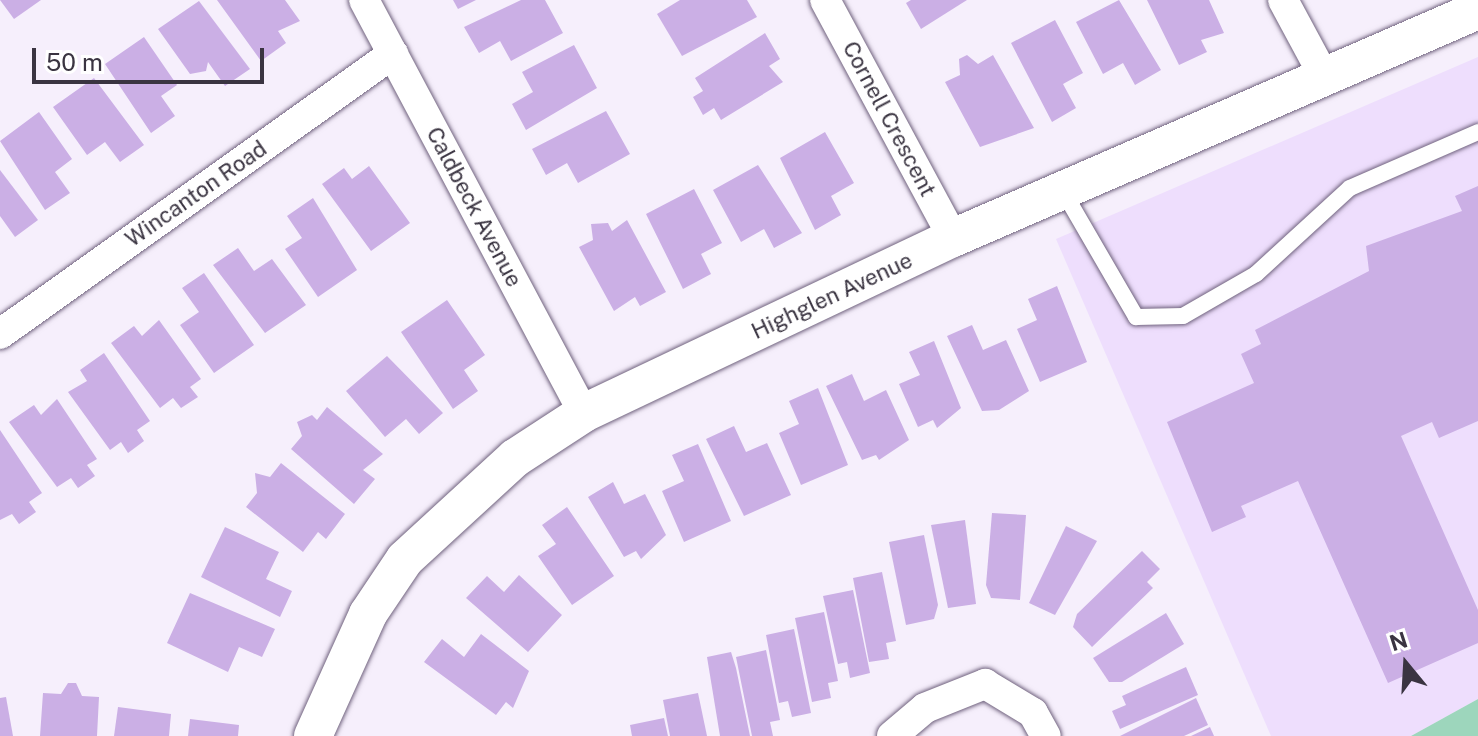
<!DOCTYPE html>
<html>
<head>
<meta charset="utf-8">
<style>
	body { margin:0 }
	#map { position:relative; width:1478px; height:736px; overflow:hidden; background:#f6effc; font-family:"Public Sans",sans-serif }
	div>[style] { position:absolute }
	.built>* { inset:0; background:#eedefd }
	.green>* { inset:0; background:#9dd6bc }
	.building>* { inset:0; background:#cbafe5 }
	.roads { filter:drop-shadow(0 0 2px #70627e) drop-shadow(0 0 2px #70627e) }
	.service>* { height:16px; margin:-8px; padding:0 8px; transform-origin:8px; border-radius:8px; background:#fff }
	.minor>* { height:30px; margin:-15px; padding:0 15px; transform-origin:15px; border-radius:15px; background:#fff }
	.tertiary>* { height:38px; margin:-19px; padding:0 19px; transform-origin:19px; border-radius:19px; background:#fff }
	span { translate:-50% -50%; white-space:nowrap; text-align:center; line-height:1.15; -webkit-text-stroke:7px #fff; paint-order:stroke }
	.street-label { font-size:22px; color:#3a3441 }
	.north { position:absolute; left:1366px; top:624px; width:80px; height:80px; -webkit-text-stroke:6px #fff; paint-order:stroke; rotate:342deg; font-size:22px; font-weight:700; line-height:32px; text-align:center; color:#3a3441 }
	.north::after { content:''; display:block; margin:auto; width:28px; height:36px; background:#3a3441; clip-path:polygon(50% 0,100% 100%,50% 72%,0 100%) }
	.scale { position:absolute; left:32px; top:48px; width:232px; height:36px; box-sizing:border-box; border:4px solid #3a3441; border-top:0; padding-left:10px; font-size:24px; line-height:28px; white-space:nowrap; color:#3a3441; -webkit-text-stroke:6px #fff; paint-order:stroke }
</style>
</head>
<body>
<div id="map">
	<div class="built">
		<div style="clip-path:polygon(1478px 57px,1478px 699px,1411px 736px,1271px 736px,1056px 239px)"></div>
	</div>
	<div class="green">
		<div style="clip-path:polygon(1478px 699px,1478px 736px,1411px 736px)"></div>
	</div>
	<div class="building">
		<div style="clip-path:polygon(0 0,41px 0,14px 19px)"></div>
		<div style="clip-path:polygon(217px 0,285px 0,300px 21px,278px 31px,286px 43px,261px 61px)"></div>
		<div style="clip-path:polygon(453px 0,476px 0,458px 9px)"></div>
		<div style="clip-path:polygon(521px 0,545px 0,563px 33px,511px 61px,500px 41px,479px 53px,464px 27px)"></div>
		<div style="clip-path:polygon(680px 0,747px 0,757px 17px,682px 56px,657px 14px)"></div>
		<div style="clip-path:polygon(967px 0,921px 29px,906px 3px,911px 0)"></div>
		<div style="clip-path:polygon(1119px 0,1161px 70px,1135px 85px,1123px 63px,1103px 74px,1076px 22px)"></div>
		<div style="clip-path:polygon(1147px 0,1209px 0,1224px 33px,1201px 40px,1207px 52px,1179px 65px)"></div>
		<div style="clip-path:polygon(199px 1px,250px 69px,225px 86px,208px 62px,206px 71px,190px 74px,158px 29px)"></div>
		<div style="clip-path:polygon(1055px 20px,1083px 73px,1063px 84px,1076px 108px,1052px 122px,1011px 43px)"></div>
		<div style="clip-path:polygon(765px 33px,780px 59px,769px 66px,783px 82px,721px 120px,714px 108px,703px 115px,693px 97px,703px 91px,695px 78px)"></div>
		<div style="clip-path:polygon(144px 37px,177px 85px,161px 96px,175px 116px,151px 133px,105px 64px)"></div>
		<div style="clip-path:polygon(574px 45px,597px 88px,526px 130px,512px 104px,533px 92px,522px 72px)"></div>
		<div style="clip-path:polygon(967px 55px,978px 64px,993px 55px,1034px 128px,980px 147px,945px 82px,960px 75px,959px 59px)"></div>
		<div style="clip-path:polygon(94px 78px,144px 145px,120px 162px,105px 142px,87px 155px,53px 107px)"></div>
		<div style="clip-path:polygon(606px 111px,630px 154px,578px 183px,567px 163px,546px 175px,532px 149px)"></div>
		<div style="clip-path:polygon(39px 112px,72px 159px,55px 172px,70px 193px,45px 210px,0 141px)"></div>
		<div style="clip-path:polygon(825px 132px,854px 183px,831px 196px,841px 215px,815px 230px,780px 158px)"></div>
		<div style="clip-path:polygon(758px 165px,802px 233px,774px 248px,764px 229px,741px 242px,713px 190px)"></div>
		<div style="clip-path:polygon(369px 166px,410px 223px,371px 251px,322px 184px,344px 168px,352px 179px)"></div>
		<div style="clip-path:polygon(0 170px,38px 220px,15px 237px,0 216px)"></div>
		<div style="clip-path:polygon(1478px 186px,1478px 421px,1439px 438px,1432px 422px,1401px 436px,1478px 610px,1478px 643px,1388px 683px,1298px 481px,1241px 506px,1246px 517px,1212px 532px,1167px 422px,1254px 383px,1241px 354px,1261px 344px,1255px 330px,1369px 271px,1366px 246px,1462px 211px,1455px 196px)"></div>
		<div style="clip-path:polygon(694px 189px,722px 243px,701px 254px,711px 274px,683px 289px,646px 214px)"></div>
		<div style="clip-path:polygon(313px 198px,357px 270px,318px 297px,285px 249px,302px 238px,287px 216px)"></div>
		<div style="clip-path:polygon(627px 220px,666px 292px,640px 306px,635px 297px,614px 311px,579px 247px,593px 240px,591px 224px,608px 223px,612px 231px)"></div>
		<div style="clip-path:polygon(238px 248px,254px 271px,272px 259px,306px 305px,265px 333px,213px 265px)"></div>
		<div style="clip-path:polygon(204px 273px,254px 345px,214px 373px,180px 325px,199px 312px,182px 288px)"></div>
		<div style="clip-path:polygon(1057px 286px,1087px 362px,1040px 382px,1017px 329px,1037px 320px,1028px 299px)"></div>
		<div style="clip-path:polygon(447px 300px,485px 355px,464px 370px,478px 391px,453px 409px,401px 332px)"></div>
		<div style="clip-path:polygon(159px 320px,201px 379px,190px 387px,198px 397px,181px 408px,173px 398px,160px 408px,111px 343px,134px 326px,142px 336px)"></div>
		<div style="clip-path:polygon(972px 325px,983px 350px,1006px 340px,1029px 391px,999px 410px,982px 411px,947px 336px)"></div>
		<div style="clip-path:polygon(934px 341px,961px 408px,937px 428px,933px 420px,918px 427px,899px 384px,920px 375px,909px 352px)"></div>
		<div style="clip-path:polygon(104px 353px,150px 421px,137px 430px,144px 441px,128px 453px,121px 442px,110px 450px,68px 392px,87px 381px,80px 370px)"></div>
		<div style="clip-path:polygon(387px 356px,443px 413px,419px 434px,406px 419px,385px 437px,346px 391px)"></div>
		<div style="clip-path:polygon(852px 374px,864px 401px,886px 390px,909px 440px,879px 460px,876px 455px,862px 460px,826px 386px)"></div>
		<div style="clip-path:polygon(818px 388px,848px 465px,801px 485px,779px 433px,799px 424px,789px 401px)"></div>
		<div style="clip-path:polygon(57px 399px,97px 459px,87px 465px,95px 476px,78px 488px,71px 478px,57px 487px,9px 422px,34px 405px,41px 415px)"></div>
		<div style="clip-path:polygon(327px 407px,383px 454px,363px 470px,375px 479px,354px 504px,291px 449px,302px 436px,297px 422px,312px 415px,317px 420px)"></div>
		<div style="clip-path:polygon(734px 426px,746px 452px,767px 443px,791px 495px,744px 516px,706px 439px)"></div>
		<div style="clip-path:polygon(0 430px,42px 493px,29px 502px,36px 512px,19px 524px,12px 514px,0 520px)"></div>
		<div style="clip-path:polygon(698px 444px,731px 521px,684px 542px,662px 491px,684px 481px,672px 455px)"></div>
		<div style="clip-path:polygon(281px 463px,345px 514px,326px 539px,318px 532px,303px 552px,246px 507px,257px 493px,255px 473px,270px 477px)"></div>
		<div style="clip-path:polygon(613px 482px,624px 504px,645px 494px,666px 535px,641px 559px,636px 551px,624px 557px,588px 497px)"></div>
		<div style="clip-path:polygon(567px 507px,614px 576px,572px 605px,538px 556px,556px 544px,542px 525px)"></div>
		<div style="clip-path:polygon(992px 513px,1026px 515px,1020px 600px,991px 598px,986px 585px)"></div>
		<div style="clip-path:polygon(965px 520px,976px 604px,948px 608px,931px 525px)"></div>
		<div style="clip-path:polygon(1066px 526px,1097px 541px,1055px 615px,1029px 603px)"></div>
		<div style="clip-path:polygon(225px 527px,279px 552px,266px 579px,292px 591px,280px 617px,201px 577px)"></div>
		<div style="clip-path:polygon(924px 535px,938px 605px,934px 619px,906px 625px,889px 542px)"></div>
		<div style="clip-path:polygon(1142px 551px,1160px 569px,1147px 582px,1153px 588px,1092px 647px,1073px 627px,1077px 614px)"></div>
		<div style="clip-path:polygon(882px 572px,896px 641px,886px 643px,889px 659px,869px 662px,853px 578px)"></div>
		<div style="clip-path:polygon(519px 575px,562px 615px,528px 652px,466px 598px,487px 576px,504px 592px)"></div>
		<div style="clip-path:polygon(853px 590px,870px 673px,850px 678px,847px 662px,838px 664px,823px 596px)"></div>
		<div style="clip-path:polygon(190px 593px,275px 629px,262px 657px,239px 647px,228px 672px,167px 643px)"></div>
		<div style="clip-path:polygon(824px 612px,838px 681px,828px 683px,831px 698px,812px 702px,795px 618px)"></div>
		<div style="clip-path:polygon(1166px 613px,1184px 644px,1122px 682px,1109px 682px,1093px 658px)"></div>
		<div style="clip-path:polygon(794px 629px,811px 713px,792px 717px,788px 701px,779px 703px,766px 635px)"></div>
		<div style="clip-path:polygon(481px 634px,529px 671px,513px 708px,506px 702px,496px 715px,424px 662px,442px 639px,464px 657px)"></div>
		<div style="clip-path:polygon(766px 650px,780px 720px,770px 722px,773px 736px,752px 736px,736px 657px)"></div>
		<div style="clip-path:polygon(731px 652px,736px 668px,750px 736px,720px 736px,707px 657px)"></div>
		<div style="clip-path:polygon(1186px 667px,1198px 695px,1120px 729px,1112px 711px,1126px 705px,1122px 696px)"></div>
		<div style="clip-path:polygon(68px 683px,76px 683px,82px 696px,99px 697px,97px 736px,40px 736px,43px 693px,61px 694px)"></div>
		<div style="clip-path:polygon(698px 693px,707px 736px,670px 736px,663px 700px)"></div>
		<div style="clip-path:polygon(6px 697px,13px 736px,0 736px,0 698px)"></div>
		<div style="clip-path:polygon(1196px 698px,1208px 725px,1184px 736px,1120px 736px)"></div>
		<div style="clip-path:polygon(118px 707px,171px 714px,169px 736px,114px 736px)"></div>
		<div style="clip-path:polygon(664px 718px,668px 736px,632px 736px,630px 725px)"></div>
		<div style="clip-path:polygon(190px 719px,239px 725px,238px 736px,188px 736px)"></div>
		<div style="clip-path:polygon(1210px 727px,1214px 736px,1191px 736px)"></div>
	</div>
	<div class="roads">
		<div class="service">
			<div style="left:1063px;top:191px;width:146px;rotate:59.9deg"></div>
			<div style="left:1136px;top:317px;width:47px;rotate:-1.2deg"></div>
			<div style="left:1183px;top:316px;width:84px;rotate:-29.9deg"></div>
			<div style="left:1256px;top:274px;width:127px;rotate:-42.5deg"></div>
			<div style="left:1350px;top:188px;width:140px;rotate:-23.6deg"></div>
		</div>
		<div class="minor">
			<div style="left:364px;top:0;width:468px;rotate:62deg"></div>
			<div style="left:825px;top:0;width:270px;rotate:61.7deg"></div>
			<div style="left:1283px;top:0;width:89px;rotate:61.7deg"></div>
			<div style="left:0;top:334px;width:483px;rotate:-35.5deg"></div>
			<div style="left:892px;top:736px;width:43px;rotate:-40.3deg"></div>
			<div style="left:925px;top:708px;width:65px;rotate:-21.8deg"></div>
			<div style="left:985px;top:684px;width:56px;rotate:31.1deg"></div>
			<div style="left:1033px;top:713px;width:26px;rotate:61deg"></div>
		</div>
		<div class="tertiary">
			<div style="left:313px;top:736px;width:134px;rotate:-65.7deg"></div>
			<div style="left:368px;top:614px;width:66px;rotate:-56.1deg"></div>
			<div style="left:405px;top:559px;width:149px;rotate:-42.6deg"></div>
			<div style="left:515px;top:458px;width:82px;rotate:-33.1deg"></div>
			<div style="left:584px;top:413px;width:408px;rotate:-25.4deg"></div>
			<div style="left:953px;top:238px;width:572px;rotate:-23.47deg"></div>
		</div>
	</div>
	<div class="street-label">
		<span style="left:889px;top:119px;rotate:62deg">Cornell Crescent</span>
		<span style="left:196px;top:194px;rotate:-35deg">Wincanton Road</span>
		<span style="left:474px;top:207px;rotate:62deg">Caldbeck Avenue</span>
		<span style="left:832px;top:296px;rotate:-25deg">Highglen Avenue</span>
	</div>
	<div class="north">N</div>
	<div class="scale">50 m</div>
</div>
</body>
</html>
